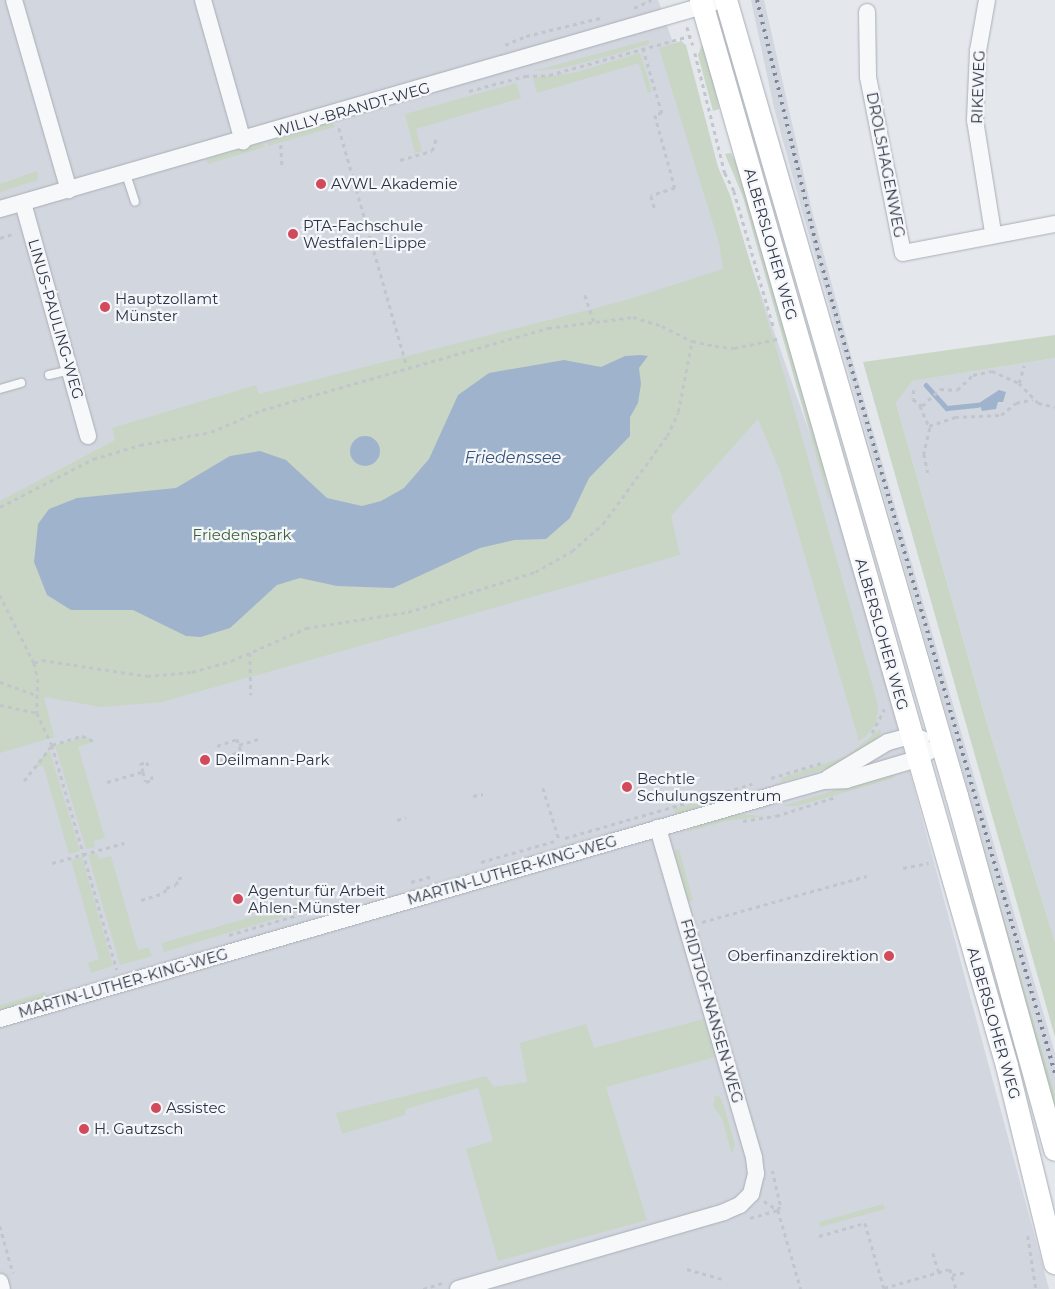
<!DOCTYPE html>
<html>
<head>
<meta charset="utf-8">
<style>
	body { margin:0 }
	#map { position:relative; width:1055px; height:1289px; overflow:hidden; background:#e4e7ec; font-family:Montserrat,sans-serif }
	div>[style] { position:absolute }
	.built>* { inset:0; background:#d2d6de }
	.green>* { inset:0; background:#c9d6c5 }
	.water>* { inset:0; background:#9fb4cc }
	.round { border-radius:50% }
	.stream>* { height:4.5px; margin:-2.25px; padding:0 2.25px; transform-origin:2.25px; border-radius:2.25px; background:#9fb4cc }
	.path>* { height:2.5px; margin-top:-1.25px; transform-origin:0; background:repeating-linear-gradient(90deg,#c2c5cb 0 4px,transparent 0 8px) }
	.roads { filter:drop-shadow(0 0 1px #a9aeb7) drop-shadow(0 0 1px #a9aeb7) }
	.lane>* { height:8px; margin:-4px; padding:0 4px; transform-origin:4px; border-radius:4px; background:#f7f8fa }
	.street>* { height:16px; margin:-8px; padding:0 8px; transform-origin:8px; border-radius:8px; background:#f7f8fa }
	.secondary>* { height:22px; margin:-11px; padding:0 11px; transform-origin:11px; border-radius:11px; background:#fff }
	.rail>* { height:4px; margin-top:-2px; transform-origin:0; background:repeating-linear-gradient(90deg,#7d8696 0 2.5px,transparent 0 7.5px) }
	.dots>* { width:14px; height:14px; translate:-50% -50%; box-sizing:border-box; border:2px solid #f4f6f9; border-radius:50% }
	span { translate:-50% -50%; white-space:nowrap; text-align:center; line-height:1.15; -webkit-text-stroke:4.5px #f4f6f9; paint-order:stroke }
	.street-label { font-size:15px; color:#2b3445 }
	.poi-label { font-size:15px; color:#2b3445 }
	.left { translate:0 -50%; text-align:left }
	.right { translate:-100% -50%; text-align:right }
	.park-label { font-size:15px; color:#3f6138 }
	.water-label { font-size:16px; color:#34527a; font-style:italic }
</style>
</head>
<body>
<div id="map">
	<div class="built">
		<div style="clip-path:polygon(0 0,658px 0,847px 540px,1049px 1289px,0 1289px)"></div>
		<div style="clip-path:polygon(751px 0,764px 0,812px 211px,854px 366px,1055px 1053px,1055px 1094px,803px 214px,774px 108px)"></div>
		<div style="clip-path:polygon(1055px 358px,1055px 942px,986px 720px,896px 403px,911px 381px)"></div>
	</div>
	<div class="green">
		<div style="clip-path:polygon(648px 40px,649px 44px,620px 53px,563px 68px,534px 71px)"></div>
		<div style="clip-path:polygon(681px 41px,686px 45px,718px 167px,730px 195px,788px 388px,878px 705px,876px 724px,867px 735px,859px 741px,780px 471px,758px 419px,671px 516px,680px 555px,162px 702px,102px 707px,44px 697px,54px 737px,0 753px,0 501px,115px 440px,112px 428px,256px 385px,259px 394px,623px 301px,723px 269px,719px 243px,659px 48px)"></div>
		<div style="clip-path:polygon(703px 42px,706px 42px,719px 109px,713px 111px,698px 55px)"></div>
		<div style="clip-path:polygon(640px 53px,652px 91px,648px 93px,639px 63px,537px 93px,533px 78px,573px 73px)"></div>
		<div style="clip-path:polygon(516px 83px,521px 98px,416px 129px,422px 151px,415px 153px,405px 114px)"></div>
		<div style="clip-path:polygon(332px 122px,335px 127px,268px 146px,267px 142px)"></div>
		<div style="clip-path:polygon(262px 143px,265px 147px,208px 164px,206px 159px)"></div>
		<div style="clip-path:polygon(731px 153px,745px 182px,821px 448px,830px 505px,743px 197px,725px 154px)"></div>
		<div style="clip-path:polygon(37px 171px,38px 180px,0 192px,0 184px)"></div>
		<div style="clip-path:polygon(1055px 335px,1055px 358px,912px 381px,896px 403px,986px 720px,1055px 942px,1055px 1037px,863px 362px)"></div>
		<div style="clip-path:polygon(863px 430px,1055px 1094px,1055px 1114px,859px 432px)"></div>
		<div style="clip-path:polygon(880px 729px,881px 734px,869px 746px,829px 768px,782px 782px,781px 778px,847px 756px)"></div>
		<div style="clip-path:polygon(87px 737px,93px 742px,78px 747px,105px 838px,94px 841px,95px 847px,86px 849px,55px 745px)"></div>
		<div style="clip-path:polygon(49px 749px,80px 851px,69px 854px,43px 765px,33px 768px)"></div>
		<div style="clip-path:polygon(893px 773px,894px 778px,798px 806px,782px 806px)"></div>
		<div style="clip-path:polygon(722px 795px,723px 799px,719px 801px,676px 814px,674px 809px)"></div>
		<div style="clip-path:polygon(736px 814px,765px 816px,726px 821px,687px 832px,703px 822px)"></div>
		<div style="clip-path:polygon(679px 849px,693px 900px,688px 902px,675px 855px,675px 850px)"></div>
		<div style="clip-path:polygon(97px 853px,99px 859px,111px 856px,138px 950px,149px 947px,152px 956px,120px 965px,88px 855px)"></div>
		<div style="clip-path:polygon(82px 857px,113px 966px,91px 973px,88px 963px,99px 959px,71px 860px)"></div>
		<div style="clip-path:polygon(302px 902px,305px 910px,164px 952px,162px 943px)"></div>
		<div style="clip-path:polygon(45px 992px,46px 998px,0 1010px,0 1005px)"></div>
		<div style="clip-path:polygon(704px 1019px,715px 1057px,606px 1087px,647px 1220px,498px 1261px,466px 1149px,493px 1141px,478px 1088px,406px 1109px,405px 1115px,342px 1134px,336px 1113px,486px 1076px,494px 1087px,527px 1082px,520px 1043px,586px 1024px,594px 1048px)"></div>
		<div style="clip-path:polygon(715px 1096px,720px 1097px,724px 1106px,735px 1145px,732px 1154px,722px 1119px,713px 1106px)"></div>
		<div style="clip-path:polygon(883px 1204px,885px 1209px,820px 1227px,819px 1222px)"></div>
	</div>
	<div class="water">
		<div style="clip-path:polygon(640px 355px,648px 356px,639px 368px,641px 384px,638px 403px,630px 417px,630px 436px,589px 478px,570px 518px,546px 539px,514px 540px,480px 548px,393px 588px,337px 586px,300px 578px,277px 585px,230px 628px,201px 637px,186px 636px,133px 610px,71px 610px,47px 595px,34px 562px,38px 524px,49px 509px,77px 498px,176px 488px,230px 456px,260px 451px,286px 460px,327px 498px,362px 506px,381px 501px,404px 488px,429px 459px,458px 395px,489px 373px,564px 360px,601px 367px,625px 356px)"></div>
		<div style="clip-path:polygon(999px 390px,1006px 392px,1003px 402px,998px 402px,996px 409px,982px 411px,979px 403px)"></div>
		<div class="round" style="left:350px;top:436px;width:30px;height:30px"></div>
	</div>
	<div class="stream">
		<div style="left:926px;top:385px;width:31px;rotate:48deg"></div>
		<div style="left:947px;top:408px;width:31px;rotate:-6deg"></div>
	</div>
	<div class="path">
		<div style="left:634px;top:8px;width:19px;rotate:-25deg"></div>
		<div style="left:687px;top:27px;width:19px;rotate:72deg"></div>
		<div style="left:505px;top:45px;width:23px;rotate:-23deg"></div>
		<div style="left:526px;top:36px;width:76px;rotate:-13.7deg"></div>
		<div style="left:643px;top:48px;width:68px;rotate:73.7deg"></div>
		<div style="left:662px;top:113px;width:7px;rotate:164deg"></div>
		<div style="left:655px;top:115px;width:76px;rotate:74.7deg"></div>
		<div style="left:675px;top:188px;width:25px;rotate:162deg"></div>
		<div style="left:651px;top:196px;width:14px;rotate:73deg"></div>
		<div style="left:695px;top:53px;width:124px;rotate:76deg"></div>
		<div style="left:725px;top:173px;width:20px;rotate:63deg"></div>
		<div style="left:734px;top:191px;width:144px;rotate:73.8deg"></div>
		<div style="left:469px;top:91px;width:58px;rotate:-15deg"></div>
		<div style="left:525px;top:76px;width:24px;rotate:-2deg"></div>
		<div style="left:549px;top:75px;width:146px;rotate:-15.5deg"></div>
		<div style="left:339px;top:128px;width:248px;rotate:74.1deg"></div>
		<div style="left:281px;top:145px;width:21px;rotate:87deg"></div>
		<div style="left:400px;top:160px;width:33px;rotate:-16deg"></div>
		<div style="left:432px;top:151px;width:13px;rotate:-72deg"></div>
		<div style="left:0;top:238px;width:16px;rotate:-18deg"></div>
		<div style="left:585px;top:295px;width:28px;rotate:71deg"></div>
		<div style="left:1019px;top:383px;width:18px;rotate:-74deg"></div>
		<div style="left:914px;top:390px;width:9px;rotate:96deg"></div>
		<div style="left:913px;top:399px;width:11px;rotate:38deg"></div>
		<div style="left:922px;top:406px;width:25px;rotate:-43deg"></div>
		<div style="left:940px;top:389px;width:17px;rotate:3deg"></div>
		<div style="left:957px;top:390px;width:22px;rotate:-43deg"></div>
		<div style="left:973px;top:375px;width:19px;rotate:-12deg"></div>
		<div style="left:992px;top:371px;width:30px;rotate:24deg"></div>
		<div style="left:1019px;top:383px;width:28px;rotate:46deg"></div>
		<div style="left:1038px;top:403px;width:17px;rotate:13deg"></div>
		<div style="left:920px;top:406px;width:24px;rotate:66deg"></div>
		<div style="left:930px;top:428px;width:27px;rotate:103deg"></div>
		<div style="left:924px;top:454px;width:19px;rotate:78deg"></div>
		<div style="left:929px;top:426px;width:28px;rotate:-19deg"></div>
		<div style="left:955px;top:417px;width:46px;rotate:-2.5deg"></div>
		<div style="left:1001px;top:415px;width:19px;rotate:-39deg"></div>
		<div style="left:1016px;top:403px;width:17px;rotate:-13deg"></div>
		<div style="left:0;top:507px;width:105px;rotate:-27.3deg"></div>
		<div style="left:93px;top:459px;width:49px;rotate:-16.6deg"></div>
		<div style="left:140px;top:445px;width:72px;rotate:-10.4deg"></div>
		<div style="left:211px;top:432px;width:56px;rotate:-23.3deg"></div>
		<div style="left:262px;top:410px;width:298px;rotate:-16deg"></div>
		<div style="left:548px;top:328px;width:86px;rotate:-7.4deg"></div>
		<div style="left:633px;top:317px;width:30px;rotate:17deg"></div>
		<div style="left:662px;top:326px;width:34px;rotate:27deg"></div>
		<div style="left:692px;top:341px;width:24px;rotate:12deg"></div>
		<div style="left:715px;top:346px;width:19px;rotate:6deg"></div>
		<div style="left:734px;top:348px;width:44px;rotate:-11.8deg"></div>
		<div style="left:0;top:595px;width:76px;rotate:63.4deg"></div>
		<div style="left:34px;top:663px;width:16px;rotate:76deg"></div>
		<div style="left:38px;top:679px;width:34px;rotate:92deg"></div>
		<div style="left:37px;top:713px;width:35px;rotate:65deg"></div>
		<div style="left:52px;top:745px;width:234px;rotate:73.9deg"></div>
		<div style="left:250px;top:653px;width:42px;rotate:88.6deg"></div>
		<div style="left:34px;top:663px;width:9px;rotate:-21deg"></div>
		<div style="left:42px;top:660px;width:106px;rotate:8.7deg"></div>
		<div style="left:147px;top:676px;width:45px;rotate:-5.1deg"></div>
		<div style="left:192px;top:672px;width:41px;rotate:-15.8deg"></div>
		<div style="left:231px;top:661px;width:82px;rotate:-23.7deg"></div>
		<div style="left:306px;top:628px;width:103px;rotate:-8.9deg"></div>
		<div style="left:408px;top:612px;width:133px;rotate:-17.5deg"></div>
		<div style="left:535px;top:572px;width:43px;rotate:-29.6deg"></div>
		<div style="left:572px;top:551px;width:41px;rotate:-41.1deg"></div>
		<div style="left:603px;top:524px;width:109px;rotate:-54deg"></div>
		<div style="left:667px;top:436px;width:26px;rotate:-65deg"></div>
		<div style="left:678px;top:412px;width:72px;rotate:-78.8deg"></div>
		<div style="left:0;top:682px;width:37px;rotate:20deg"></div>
		<div style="left:0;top:705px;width:38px;rotate:12deg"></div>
		<div style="left:872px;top:733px;width:27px;rotate:-63deg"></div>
		<div style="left:217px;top:746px;width:21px;rotate:-19deg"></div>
		<div style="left:237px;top:739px;width:6px;rotate:72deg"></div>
		<div style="left:218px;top:761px;width:24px;rotate:-24deg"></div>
		<div style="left:240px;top:751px;width:6px;rotate:-99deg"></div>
		<div style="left:239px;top:745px;width:21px;rotate:-17deg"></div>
		<div style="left:143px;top:772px;width:10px;rotate:73deg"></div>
		<div style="left:146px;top:782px;width:6px;rotate:-18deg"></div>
		<div style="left:152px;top:780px;width:4px;rotate:-104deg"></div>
		<div style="left:771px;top:778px;width:52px;rotate:-16.7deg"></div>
		<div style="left:24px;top:781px;width:46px;rotate:-52.1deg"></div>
		<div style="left:52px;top:745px;width:31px;rotate:-17deg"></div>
		<div style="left:82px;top:736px;width:15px;rotate:23deg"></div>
		<div style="left:107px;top:782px;width:37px;rotate:-16deg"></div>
		<div style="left:143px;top:772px;width:9px;rotate:-111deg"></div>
		<div style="left:140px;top:764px;width:7px;rotate:-16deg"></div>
		<div style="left:147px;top:762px;width:4px;rotate:76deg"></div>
		<div style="left:543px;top:788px;width:53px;rotate:72.6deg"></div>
		<div style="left:473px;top:796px;width:10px;rotate:-11deg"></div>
		<div style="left:397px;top:820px;width:9px;rotate:-18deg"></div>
		<div style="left:743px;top:821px;width:33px;rotate:-9deg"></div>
		<div style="left:776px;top:816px;width:63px;rotate:-17.6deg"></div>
		<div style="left:565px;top:838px;width:195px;rotate:-16.1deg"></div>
		<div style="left:481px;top:862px;width:77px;rotate:-15.8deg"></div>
		<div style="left:52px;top:863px;width:75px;rotate:-15.5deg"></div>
		<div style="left:903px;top:868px;width:26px;rotate:-11deg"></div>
		<div style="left:411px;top:882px;width:20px;rotate:-15deg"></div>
		<div style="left:141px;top:900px;width:24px;rotate:-17deg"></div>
		<div style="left:164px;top:893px;width:5px;rotate:-68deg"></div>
		<div style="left:166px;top:888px;width:10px;rotate:-17deg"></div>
		<div style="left:176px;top:885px;width:6px;rotate:-72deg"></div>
		<div style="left:178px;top:879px;width:7px;rotate:-27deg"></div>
		<div style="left:702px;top:922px;width:171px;rotate:-15.6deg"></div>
		<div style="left:229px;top:935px;width:122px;rotate:-16.2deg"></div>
		<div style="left:764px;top:1201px;width:17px;rotate:33deg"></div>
		<div style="left:778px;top:1210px;width:82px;rotate:73.8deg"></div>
		<div style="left:750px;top:1218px;width:29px;rotate:-16deg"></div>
		<div style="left:778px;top:1210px;width:5px;rotate:-68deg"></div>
		<div style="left:780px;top:1205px;width:35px;rotate:-103deg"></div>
		<div style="left:0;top:1226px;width:49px;rotate:74.5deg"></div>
		<div style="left:819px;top:1236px;width:48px;rotate:-15.8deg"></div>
		<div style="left:865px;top:1223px;width:68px;rotate:73.7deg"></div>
		<div style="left:884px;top:1288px;width:69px;rotate:-16.1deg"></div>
		<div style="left:950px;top:1269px;width:21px;rotate:73deg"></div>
		<div style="left:1028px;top:1236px;width:54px;rotate:81.4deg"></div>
		<div style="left:933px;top:1253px;width:21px;rotate:73deg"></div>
		<div style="left:687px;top:1269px;width:36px;rotate:16deg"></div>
		<div style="left:952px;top:1275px;width:14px;rotate:-12deg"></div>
		<div style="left:423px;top:1289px;width:21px;rotate:-17deg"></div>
	</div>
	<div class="roads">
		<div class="lane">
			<div style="left:126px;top:174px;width:29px;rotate:72deg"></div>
			<div style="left:49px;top:375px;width:22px;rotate:-13deg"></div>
			<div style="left:0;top:389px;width:22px;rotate:-16deg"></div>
		</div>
		<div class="street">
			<div style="left:14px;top:0;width:198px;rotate:73.9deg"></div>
			<div style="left:203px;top:0;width:147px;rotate:74.2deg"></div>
			<div style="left:987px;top:0;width:52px;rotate:100deg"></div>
			<div style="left:978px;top:51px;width:69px;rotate:92.5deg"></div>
			<div style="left:975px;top:120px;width:114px;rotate:80.9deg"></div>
			<div style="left:867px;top:12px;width:65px;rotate:89.1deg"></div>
			<div style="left:868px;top:77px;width:179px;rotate:78.8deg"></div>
			<div style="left:903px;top:253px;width:155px;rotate:-10.8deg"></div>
			<div style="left:23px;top:203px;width:242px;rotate:74.4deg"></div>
			<div style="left:0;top:209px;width:742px;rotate:-16.12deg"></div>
			<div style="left:828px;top:778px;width:70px;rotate:-31deg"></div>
			<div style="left:888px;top:742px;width:24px;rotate:-15deg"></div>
			<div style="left:911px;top:736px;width:11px;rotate:15deg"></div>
			<div style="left:0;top:1019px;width:809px;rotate:-16.15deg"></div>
			<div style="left:777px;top:794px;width:48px;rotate:-15.8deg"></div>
			<div style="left:823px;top:781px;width:23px;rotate:-2deg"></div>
			<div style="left:846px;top:780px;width:74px;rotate:-16.5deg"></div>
			<div style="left:917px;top:759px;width:28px;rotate:-32deg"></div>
			<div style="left:0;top:1282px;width:7px;rotate:74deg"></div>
			<div style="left:458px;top:1289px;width:277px;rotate:-16.1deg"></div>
			<div style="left:724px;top:1212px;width:17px;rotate:-24deg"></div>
			<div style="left:740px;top:1205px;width:16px;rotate:-45deg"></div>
			<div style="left:751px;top:1194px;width:21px;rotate:-76deg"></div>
			<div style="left:756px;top:1174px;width:17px;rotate:-97deg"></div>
			<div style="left:754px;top:1157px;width:343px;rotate:-106.3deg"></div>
		</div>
		<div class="secondary">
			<div style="left:701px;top:0;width:1109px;rotate:73.98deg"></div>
			<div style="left:1007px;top:1066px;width:203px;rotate:76.3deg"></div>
			<div style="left:726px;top:0;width:829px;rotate:73.82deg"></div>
			<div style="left:957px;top:796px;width:367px;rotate:74.5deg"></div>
		</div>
	</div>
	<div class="rail">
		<div style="left:757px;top:0;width:263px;rotate:76.4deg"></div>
		<div style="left:819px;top:256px;width:850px;rotate:73.89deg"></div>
	</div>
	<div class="dots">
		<div style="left:321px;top:184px;background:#d1495b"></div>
		<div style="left:293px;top:234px;background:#d1495b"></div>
		<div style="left:105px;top:307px;background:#d1495b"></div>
		<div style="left:205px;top:760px;background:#d1495b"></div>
		<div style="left:627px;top:787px;background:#d1495b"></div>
		<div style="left:238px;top:899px;background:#d1495b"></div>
		<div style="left:889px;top:956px;background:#d1495b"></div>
		<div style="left:156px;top:1108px;background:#d1495b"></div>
		<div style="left:84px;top:1129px;background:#d1495b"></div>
	</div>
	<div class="street-label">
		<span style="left:978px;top:87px;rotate:-88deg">RIKEWEG</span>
		<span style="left:352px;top:109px;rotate:-16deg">WILLY-BRANDT-WEG</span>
		<span style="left:886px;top:165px;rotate:79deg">DROLSHAGENWEG</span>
		<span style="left:771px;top:244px;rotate:74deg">ALBERSLOHER WEG</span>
		<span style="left:56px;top:319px;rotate:74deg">LINUS-PAULING-WEG</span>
		<span style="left:882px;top:634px;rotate:74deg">ALBERSLOHER WEG</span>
		<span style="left:512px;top:870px;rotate:-16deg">MARTIN-LUTHER-KING-WEG</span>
		<span style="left:123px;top:983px;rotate:-16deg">MARTIN-LUTHER-KING-WEG</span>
		<span style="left:712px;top:1011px;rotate:74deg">FRIDTJOF-NANSEN-WEG</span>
		<span style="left:994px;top:1023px;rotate:74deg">ALBERSLOHER WEG</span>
	</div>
	<div class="poi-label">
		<span class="left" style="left:331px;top:184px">AVWL Akademie</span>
		<span class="left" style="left:303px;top:234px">PTA-Fachschule<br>Westfalen-Lippe</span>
		<span class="left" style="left:115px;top:307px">Hauptzollamt<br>Münster</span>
		<span class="left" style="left:215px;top:760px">Deilmann-Park</span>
		<span class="left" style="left:637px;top:787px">Bechtle<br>Schulungszentrum</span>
		<span class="left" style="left:248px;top:899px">Agentur für Arbeit<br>Ahlen-Münster</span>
		<span class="right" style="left:879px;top:956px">Oberfinanzdirektion</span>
		<span class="left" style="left:166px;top:1108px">Assistec</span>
		<span class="left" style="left:94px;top:1129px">H. Gautzsch</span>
	</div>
	<div class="park-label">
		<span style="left:242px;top:535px">Friedenspark</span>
	</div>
	<div class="water-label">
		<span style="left:513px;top:458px">Friedenssee</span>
	</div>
</div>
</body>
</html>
